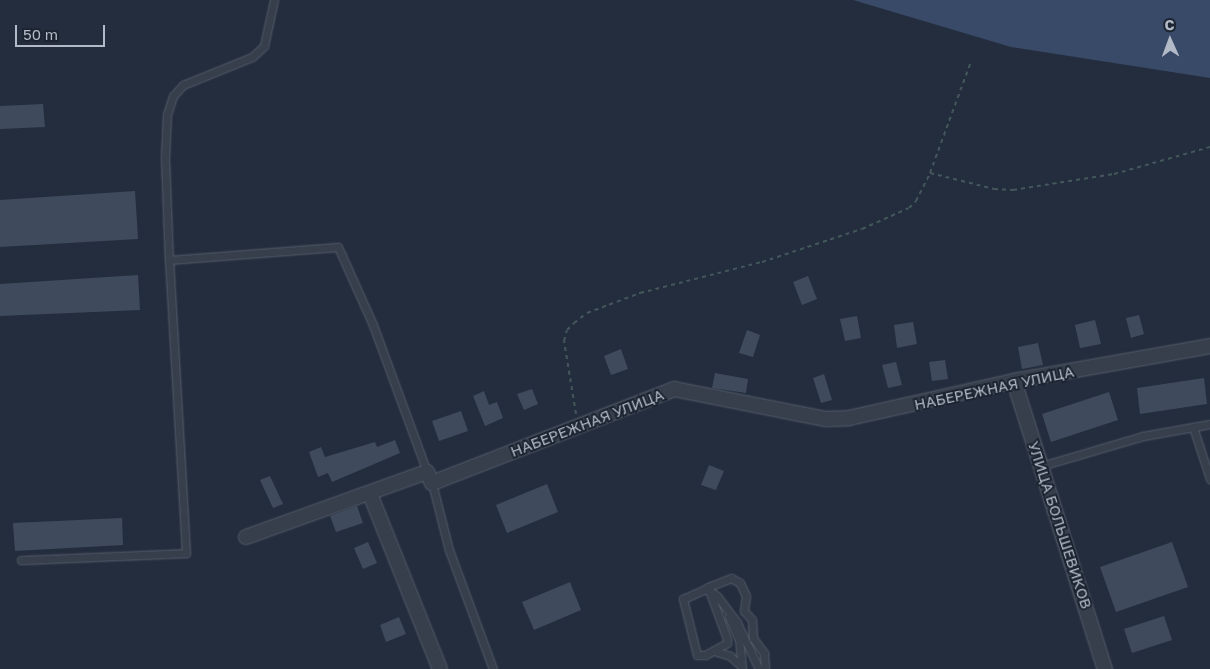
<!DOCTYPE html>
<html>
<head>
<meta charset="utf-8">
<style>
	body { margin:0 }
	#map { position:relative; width:1210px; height:669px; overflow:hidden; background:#232d3d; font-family:"Golos Text",sans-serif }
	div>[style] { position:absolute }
	.water>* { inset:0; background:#384a67 }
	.building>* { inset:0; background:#3f4b5c }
	.path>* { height:2px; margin-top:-1px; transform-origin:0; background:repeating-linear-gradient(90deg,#43575b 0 4px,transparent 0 8px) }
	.roads { filter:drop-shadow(0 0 1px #555d6b) drop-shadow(0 0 1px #555d6b) }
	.service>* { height:7px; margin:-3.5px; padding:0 3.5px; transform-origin:3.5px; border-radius:3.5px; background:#373f4d }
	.minor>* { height:14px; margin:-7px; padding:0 7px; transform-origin:7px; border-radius:7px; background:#373f4d }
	span { translate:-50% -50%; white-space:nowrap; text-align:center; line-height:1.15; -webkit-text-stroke:4px #1c2432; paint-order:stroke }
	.street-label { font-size:15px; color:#b2bac8 }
	.north { position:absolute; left:1145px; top:15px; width:50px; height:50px; -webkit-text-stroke:4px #1c2432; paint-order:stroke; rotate:358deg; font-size:14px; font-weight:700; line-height:20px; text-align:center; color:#b2bac8 }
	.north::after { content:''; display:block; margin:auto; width:18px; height:22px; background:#b2bac8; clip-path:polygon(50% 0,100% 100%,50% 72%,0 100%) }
	.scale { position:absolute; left:15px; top:25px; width:90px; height:22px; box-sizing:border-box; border:2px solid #b2bac8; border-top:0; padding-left:6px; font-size:15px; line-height:18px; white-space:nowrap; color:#b2bac8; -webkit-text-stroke:4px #1c2432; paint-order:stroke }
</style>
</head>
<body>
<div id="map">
	<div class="water">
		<div style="clip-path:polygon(853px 0,1210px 0,1210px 78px,1011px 47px)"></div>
	</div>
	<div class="building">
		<div style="clip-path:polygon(43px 104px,45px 127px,0 129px,0 106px)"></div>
		<div style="clip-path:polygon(135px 191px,138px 239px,0 247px,0 200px)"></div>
		<div style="clip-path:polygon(138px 275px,140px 310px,0 316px,0 284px)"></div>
		<div style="clip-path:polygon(808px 276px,817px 299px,802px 305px,793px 282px)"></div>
		<div style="clip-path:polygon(1139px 315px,1144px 334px,1131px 338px,1126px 318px)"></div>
		<div style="clip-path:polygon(857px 316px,861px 338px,845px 341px,840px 319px)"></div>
		<div style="clip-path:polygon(1095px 320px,1101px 344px,1080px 348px,1075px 325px)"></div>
		<div style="clip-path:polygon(913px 322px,917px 344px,897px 348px,894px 325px)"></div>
		<div style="clip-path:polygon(747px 330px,760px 335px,753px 357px,739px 353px)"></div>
		<div style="clip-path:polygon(1038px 343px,1043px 365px,1022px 369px,1018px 347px)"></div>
		<div style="clip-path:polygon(621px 349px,628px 369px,611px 375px,604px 356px)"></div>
		<div style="clip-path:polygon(945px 360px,948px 379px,932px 381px,929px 362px)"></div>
		<div style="clip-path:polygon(896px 362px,902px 385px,888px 388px,882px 365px)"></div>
		<div style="clip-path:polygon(715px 373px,748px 379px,746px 393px,712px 388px)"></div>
		<div style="clip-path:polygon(824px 374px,832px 400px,821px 403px,813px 378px)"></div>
		<div style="clip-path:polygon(1204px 378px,1207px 404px,1140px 414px,1137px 388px)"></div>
		<div style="clip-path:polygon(532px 389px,538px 404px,524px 410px,517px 394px)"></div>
		<div style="clip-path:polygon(484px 391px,489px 405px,497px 402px,503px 418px,485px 426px,473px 396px)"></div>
		<div style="clip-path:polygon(1109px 392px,1118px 420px,1051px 442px,1042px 414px)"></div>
		<div style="clip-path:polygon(461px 411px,468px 431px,439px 441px,432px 421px)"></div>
		<div style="clip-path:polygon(395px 440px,400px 453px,332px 482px,328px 473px,318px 477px,309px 452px,321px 447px,325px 457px,375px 442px,377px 447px)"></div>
		<div style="clip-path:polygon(709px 465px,724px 471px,716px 490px,701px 485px)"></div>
		<div style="clip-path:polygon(270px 476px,283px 504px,273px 508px,260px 480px)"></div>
		<div style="clip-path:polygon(547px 484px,558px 512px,507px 533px,496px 505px)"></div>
		<div style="clip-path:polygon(357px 506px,363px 523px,336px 532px,330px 516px)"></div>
		<div style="clip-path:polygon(122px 518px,123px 545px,15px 551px,13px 523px)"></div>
		<div style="clip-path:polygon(368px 542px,377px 563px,363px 569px,354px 548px)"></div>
		<div style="clip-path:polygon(1172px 542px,1188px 587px,1116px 612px,1100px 567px)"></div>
		<div style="clip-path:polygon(570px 582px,581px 610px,534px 630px,522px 602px)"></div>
		<div style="clip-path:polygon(1164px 616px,1172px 640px,1132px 653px,1124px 629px)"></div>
		<div style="clip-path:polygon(399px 617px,406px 634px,386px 642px,380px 625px)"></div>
	</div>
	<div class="path">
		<div style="left:930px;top:173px;width:66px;rotate:14deg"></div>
		<div style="left:994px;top:189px;width:19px;rotate:3deg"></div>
		<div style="left:1013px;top:190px;width:102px;rotate:-9deg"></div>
		<div style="left:1114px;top:174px;width:100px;rotate:-15.7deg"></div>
		<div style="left:576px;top:414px;width:74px;rotate:-99.3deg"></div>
		<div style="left:564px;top:341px;width:11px;rotate:-75deg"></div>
		<div style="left:567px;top:330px;width:10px;rotate:-45deg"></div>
		<div style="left:574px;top:323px;width:16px;rotate:-38deg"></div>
		<div style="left:587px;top:313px;width:57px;rotate:-20.7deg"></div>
		<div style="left:640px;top:293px;width:126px;rotate:-14.3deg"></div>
		<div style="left:762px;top:262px;width:105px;rotate:-18.3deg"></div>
		<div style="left:862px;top:229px;width:51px;rotate:-24.1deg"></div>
		<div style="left:909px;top:208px;width:10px;rotate:-45deg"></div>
		<div style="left:916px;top:201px;width:31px;rotate:-63deg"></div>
		<div style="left:930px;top:173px;width:116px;rotate:-69.8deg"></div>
	</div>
	<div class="roads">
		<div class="service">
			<div style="left:274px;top:0;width:47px;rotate:102.3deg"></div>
			<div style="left:264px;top:46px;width:16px;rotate:137deg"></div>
			<div style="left:252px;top:57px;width:74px;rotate:157.9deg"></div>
			<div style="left:183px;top:85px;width:15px;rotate:132deg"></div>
			<div style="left:173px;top:96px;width:19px;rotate:108deg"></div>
			<div style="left:167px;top:114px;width:44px;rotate:92.6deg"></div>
			<div style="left:165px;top:158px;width:102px;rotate:87.8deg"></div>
			<div style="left:169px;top:260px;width:169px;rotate:-4.4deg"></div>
			<div style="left:338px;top:247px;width:85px;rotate:65.8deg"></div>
			<div style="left:373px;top:325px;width:157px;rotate:69.8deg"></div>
			<div style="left:1193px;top:427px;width:55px;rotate:71.9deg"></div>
			<div style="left:1041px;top:466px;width:106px;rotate:-16.4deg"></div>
			<div style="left:1143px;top:436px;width:68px;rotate:-10.2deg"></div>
			<div style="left:432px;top:483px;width:69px;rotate:75.8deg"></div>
			<div style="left:449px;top:550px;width:127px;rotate:69.7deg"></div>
			<div style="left:21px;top:560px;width:165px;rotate:-2.4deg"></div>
			<div style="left:186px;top:553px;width:293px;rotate:-93.3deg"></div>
			<div style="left:708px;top:587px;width:3px;rotate:72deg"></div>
			<div style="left:709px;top:590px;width:52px;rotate:69.8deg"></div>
			<div style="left:727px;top:639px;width:4px;rotate:90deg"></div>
			<div style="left:727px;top:643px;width:25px;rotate:151deg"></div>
			<div style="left:705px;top:655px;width:8px;rotate:180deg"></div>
			<div style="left:697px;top:655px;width:58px;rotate:-104deg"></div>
			<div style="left:683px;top:599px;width:24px;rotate:-24deg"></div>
			<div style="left:705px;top:589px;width:3px;rotate:18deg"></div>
			<div style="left:708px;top:590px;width:1px"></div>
			<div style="left:709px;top:590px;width:1px;rotate:45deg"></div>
			<div style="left:710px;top:591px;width:9px;rotate:36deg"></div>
			<div style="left:717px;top:596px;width:34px;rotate:53deg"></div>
			<div style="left:737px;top:623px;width:51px;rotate:64.4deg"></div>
			<div style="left:708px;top:587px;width:25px;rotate:-21deg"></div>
			<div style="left:731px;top:578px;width:10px;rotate:29deg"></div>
			<div style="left:740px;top:583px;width:14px;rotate:65deg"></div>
			<div style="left:746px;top:596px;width:15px;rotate:98deg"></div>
			<div style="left:744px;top:611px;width:12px;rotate:48deg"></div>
			<div style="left:752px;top:620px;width:18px;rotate:87deg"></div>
			<div style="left:753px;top:638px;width:19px;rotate:54deg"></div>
			<div style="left:764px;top:653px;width:16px;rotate:86deg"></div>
			<div style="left:729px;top:617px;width:24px;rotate:66deg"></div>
			<div style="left:739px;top:639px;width:30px;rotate:84deg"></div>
			<div style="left:714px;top:651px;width:17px;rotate:17deg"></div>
			<div style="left:730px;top:656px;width:13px;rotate:42deg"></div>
		</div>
		<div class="minor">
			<div style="left:1014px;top:381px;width:302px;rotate:72.5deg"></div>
			<div style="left:370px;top:494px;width:188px;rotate:68.2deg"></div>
			<div style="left:246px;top:537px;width:192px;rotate:-19.8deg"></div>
			<div style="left:427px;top:472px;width:12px;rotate:66deg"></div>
			<div style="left:432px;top:483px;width:260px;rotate:-21.2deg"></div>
			<div style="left:674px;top:389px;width:155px;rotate:11.2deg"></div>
			<div style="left:826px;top:419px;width:23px;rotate:-2deg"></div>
			<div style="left:849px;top:418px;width:169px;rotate:-12.6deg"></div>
			<div style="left:1014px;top:381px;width:199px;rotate:-10.1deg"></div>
		</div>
	</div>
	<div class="street-label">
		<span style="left:994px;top:388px;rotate:-12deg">НАБЕРЕЖНАЯ УЛИЦА</span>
		<span style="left:587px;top:423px;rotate:-21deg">НАБЕРЕЖНАЯ УЛИЦА</span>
		<span style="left:1060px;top:525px;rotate:72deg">УЛИЦА БОЛЬШЕВИКОВ</span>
	</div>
	<div class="north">С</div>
	<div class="scale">50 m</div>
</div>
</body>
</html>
